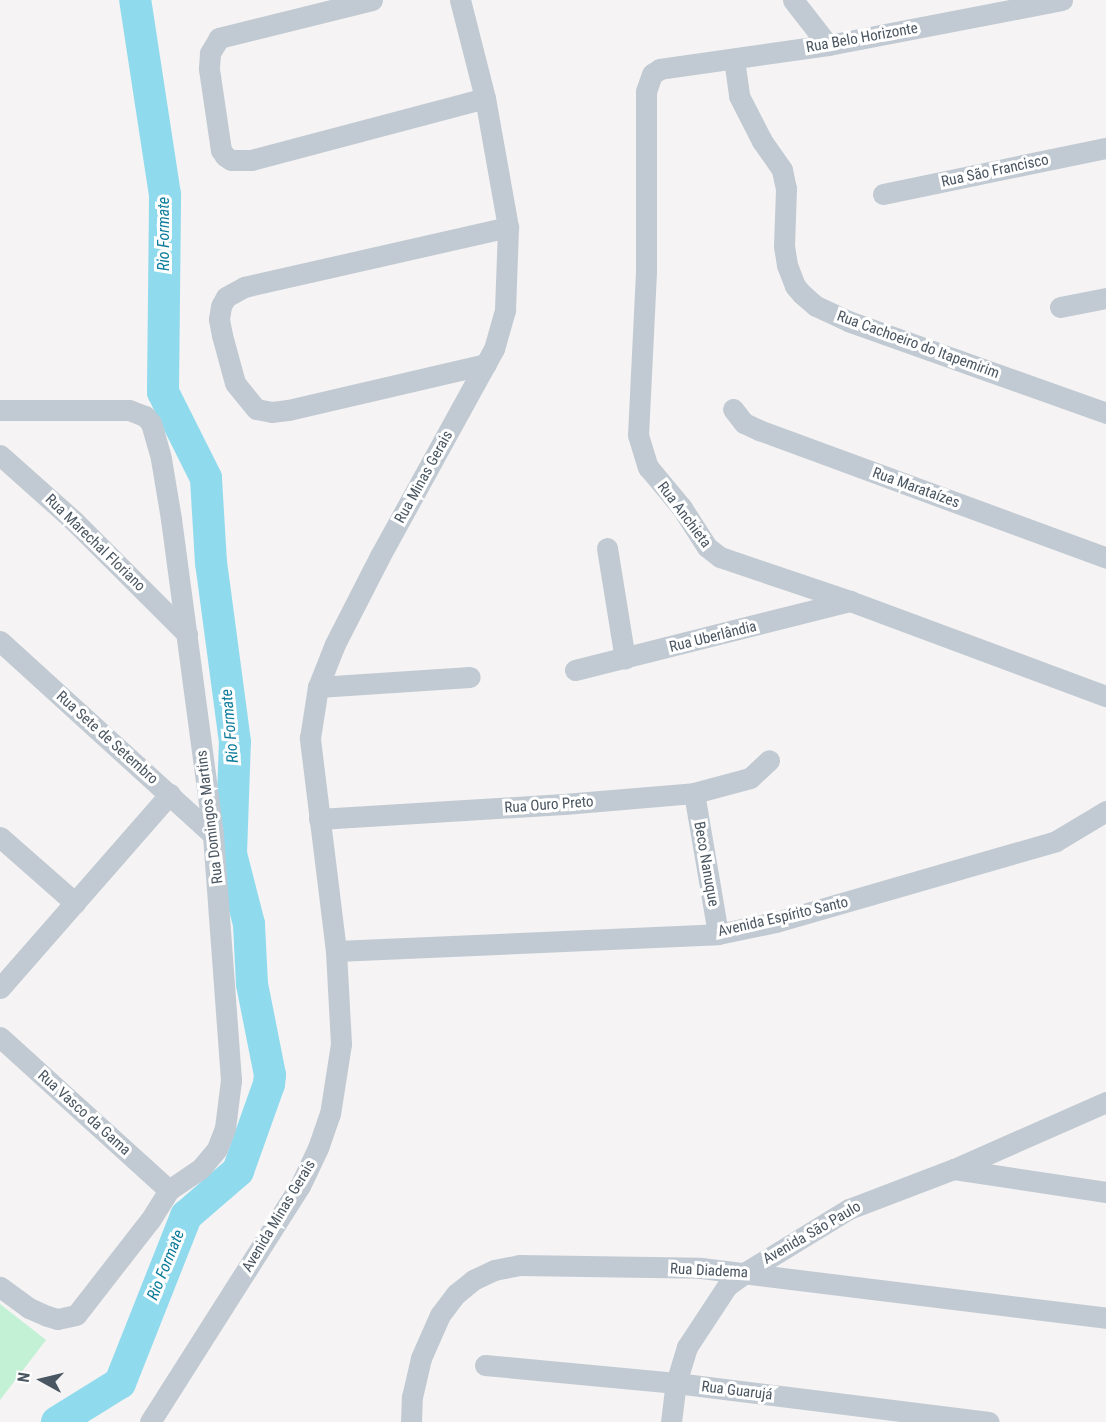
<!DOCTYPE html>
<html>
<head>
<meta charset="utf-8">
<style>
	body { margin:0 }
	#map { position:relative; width:1106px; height:1422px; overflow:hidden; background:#f5f3f3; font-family:"Roboto Condensed",sans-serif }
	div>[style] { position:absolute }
	.green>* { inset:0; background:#c3f1d5 }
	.river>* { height:32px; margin:-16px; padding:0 16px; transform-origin:16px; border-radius:16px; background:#90daee }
	.minor>* { height:21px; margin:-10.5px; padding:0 10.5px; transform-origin:10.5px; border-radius:10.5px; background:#c1cad2 }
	span { translate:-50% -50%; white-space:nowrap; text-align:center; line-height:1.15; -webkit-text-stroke:6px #fff; paint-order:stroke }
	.street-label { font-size:15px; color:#4a5661 }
	.water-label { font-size:16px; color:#0c7c9b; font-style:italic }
	.north { position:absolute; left:12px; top:1350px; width:60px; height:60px; -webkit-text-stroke:4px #fff; paint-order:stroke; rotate:278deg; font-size:16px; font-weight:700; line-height:24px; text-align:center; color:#4a5661 }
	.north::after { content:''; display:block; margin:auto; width:21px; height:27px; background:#4a5661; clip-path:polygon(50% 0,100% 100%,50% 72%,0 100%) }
</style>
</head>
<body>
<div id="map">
	<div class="green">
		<div style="clip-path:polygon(0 1304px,46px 1340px,0 1400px)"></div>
	</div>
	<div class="river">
		<div style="left:57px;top:1422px;width:74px;rotate:-31.8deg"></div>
		<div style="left:120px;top:1383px;width:180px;rotate:-68.4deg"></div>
		<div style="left:186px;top:1216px;width:69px;rotate:-40.9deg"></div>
		<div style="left:238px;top:1171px;width:92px;rotate:-70.4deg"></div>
		<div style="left:269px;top:1084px;width:9px;rotate:-84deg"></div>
		<div style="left:270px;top:1075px;width:93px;rotate:-101.2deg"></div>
		<div style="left:252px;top:984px;width:60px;rotate:-92.9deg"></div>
		<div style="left:249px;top:924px;width:72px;rotate:-104.4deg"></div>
		<div style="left:231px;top:854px;width:112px;rotate:-88deg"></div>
		<div style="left:235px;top:742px;width:181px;rotate:-97.6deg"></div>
		<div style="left:211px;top:563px;width:85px;rotate:-93.4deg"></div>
		<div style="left:206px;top:478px;width:96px;rotate:-116.6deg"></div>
		<div style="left:163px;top:392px;width:197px;rotate:-89.4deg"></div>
		<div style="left:165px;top:195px;width:197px;rotate:-98.7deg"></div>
	</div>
	<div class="minor">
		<div style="left:372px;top:0;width:158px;rotate:166.1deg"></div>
		<div style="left:219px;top:38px;width:17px;rotate:121deg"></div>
		<div style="left:210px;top:53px;width:16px;rotate:94deg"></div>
		<div style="left:209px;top:69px;width:82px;rotate:81.6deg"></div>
		<div style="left:221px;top:150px;width:7px;rotate:56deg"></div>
		<div style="left:225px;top:156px;width:7px;rotate:34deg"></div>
		<div style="left:231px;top:160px;width:20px"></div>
		<div style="left:251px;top:160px;width:242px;rotate:-14.8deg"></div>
		<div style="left:793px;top:0;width:57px;rotate:52.1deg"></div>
		<div style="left:1062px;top:0;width:238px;rotate:169.1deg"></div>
		<div style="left:828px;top:45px;width:170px;rotate:171.9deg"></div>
		<div style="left:660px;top:69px;width:9px;rotate:148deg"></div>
		<div style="left:652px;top:74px;width:18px;rotate:109deg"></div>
		<div style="left:646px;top:91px;width:181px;rotate:90deg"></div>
		<div style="left:646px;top:272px;width:163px;rotate:92.8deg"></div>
		<div style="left:638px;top:435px;width:34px;rotate:73deg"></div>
		<div style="left:648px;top:467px;width:53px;rotate:50.3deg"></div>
		<div style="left:682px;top:508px;width:46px;rotate:57.3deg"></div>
		<div style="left:707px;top:547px;width:16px;rotate:38deg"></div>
		<div style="left:720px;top:557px;width:137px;rotate:18.7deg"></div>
		<div style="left:850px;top:601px;width:273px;rotate:20.4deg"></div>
		<div style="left:734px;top:59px;width:37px;rotate:82deg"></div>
		<div style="left:739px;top:96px;width:51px;rotate:62.9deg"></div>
		<div style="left:762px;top:141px;width:35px;rotate:55deg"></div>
		<div style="left:782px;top:170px;width:19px;rotate:78deg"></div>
		<div style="left:786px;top:189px;width:57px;rotate:92deg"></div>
		<div style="left:784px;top:246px;width:19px;rotate:81deg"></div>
		<div style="left:787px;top:265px;width:22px;rotate:69deg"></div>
		<div style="left:795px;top:286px;width:11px;rotate:49deg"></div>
		<div style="left:802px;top:294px;width:18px;rotate:41deg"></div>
		<div style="left:816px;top:306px;width:35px;rotate:25deg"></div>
		<div style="left:848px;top:321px;width:274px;rotate:19.6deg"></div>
		<div style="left:883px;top:194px;width:228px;rotate:-11.7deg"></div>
		<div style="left:1060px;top:307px;width:47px;rotate:-11.1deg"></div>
		<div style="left:486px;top:364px;width:203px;rotate:166.9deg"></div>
		<div style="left:288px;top:410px;width:16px;rotate:173deg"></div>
		<div style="left:272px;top:412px;width:16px;rotate:-169deg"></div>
		<div style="left:256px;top:409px;width:33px;rotate:-129deg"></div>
		<div style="left:235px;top:383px;width:50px;rotate:-105.2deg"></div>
		<div style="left:222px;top:335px;width:16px;rotate:-101deg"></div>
		<div style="left:219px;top:319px;width:13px;rotate:-81deg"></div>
		<div style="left:221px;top:306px;width:10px;rotate:-61deg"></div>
		<div style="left:226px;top:297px;width:21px;rotate:-29deg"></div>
		<div style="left:244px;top:287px;width:271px;rotate:-12.8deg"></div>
		<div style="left:733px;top:409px;width:18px;rotate:52deg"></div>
		<div style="left:744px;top:423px;width:17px;rotate:25deg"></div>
		<div style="left:759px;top:430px;width:370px;rotate:20.2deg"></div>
		<div style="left:0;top:410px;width:129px"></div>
		<div style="left:129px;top:410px;width:17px;rotate:21deg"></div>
		<div style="left:145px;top:416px;width:9px;rotate:49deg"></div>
		<div style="left:151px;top:423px;width:37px;rotate:74deg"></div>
		<div style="left:161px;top:459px;width:61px;rotate:80.5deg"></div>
		<div style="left:171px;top:519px;width:319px;rotate:82.4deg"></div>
		<div style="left:213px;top:835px;width:246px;rotate:85.8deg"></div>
		<div style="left:231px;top:1080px;width:48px;rotate:97.1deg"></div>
		<div style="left:225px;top:1128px;width:22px;rotate:111deg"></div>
		<div style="left:217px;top:1149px;width:26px;rotate:130deg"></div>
		<div style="left:200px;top:1169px;width:37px;rotate:146deg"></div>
		<div style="left:169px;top:1190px;width:36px;rotate:122deg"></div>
		<div style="left:150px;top:1220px;width:120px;rotate:127.9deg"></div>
		<div style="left:76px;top:1315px;width:19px;rotate:168deg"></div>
		<div style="left:57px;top:1319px;width:10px;rotate:-163deg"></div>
		<div style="left:47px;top:1316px;width:20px;rotate:-156deg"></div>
		<div style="left:29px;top:1308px;width:36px;rotate:-144deg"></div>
		<div style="left:0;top:455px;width:99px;rotate:41.7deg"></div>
		<div style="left:74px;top:521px;width:160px;rotate:45deg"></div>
		<div style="left:607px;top:548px;width:112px;rotate:80.8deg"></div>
		<div style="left:0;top:641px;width:288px;rotate:42.3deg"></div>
		<div style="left:575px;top:670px;width:284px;rotate:-14.1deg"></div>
		<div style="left:318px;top:687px;width:152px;rotate:-3.8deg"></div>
		<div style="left:694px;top:793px;width:143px;rotate:80.3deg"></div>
		<div style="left:319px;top:819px;width:245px;rotate:-3.5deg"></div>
		<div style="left:564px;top:804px;width:130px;rotate:-4.8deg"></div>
		<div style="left:694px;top:793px;width:58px;rotate:-15deg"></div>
		<div style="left:750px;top:778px;width:26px;rotate:-43deg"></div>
		<div style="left:0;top:837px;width:100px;rotate:41.3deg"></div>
		<div style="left:336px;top:951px;width:382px;rotate:-2.5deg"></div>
		<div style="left:718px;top:934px;width:59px;rotate:-11.7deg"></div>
		<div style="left:776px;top:922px;width:291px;rotate:-16.1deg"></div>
		<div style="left:1056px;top:841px;width:58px;rotate:-31deg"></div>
		<div style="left:0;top:988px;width:258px;rotate:-48.8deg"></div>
		<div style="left:0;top:1037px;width:228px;rotate:42.2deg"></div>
		<div style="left:954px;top:1169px;width:154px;rotate:8.6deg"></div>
		<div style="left:485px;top:1365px;width:192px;rotate:5.4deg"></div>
		<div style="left:676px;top:1383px;width:315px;rotate:7.1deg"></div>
		<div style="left:150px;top:1422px;width:280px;rotate:-57.6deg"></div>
		<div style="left:300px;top:1186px;width:42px;rotate:-64.7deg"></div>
		<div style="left:318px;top:1148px;width:36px;rotate:-71deg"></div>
		<div style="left:330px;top:1114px;width:71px;rotate:-81.1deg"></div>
		<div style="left:341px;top:1044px;width:93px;rotate:-93.1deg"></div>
		<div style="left:336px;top:951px;width:215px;rotate:-97deg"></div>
		<div style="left:310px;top:738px;width:52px;rotate:-81.1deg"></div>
		<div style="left:318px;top:687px;width:46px;rotate:-68.4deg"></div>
		<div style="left:335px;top:644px;width:99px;rotate:-62.9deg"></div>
		<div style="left:380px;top:556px;width:236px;rotate:-61.2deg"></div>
		<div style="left:494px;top:349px;width:41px;rotate:-74.2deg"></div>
		<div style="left:505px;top:310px;width:83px;rotate:-87.9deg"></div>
		<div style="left:508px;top:227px;width:131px;rotate:-100.1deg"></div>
		<div style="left:485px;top:98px;width:101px;rotate:-104.3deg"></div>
		<div style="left:411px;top:1422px;width:25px;rotate:-88deg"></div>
		<div style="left:412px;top:1397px;width:40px;rotate:-77deg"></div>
		<div style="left:421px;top:1358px;width:47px;rotate:-66.2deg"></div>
		<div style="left:440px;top:1315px;width:26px;rotate:-53deg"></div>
		<div style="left:456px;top:1294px;width:22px;rotate:-39deg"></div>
		<div style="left:473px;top:1280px;width:23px;rotate:-25deg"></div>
		<div style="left:494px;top:1270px;width:25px;rotate:-11deg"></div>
		<div style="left:519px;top:1265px;width:182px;rotate:0.9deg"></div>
		<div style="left:701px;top:1268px;width:408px;rotate:7deg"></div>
		<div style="left:671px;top:1422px;width:39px;rotate:-83deg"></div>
		<div style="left:676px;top:1383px;width:38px;rotate:-73deg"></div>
		<div style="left:687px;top:1347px;width:73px;rotate:-56.7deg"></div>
		<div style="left:727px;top:1286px;width:24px;rotate:-36deg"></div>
		<div style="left:746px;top:1272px;width:121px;rotate:-31.5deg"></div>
		<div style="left:849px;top:1209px;width:112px;rotate:-20.9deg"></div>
		<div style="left:954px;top:1169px;width:166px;rotate:-23.8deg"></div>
	</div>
	<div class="street-label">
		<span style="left:862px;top:38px;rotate:-10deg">Rua Belo Horizonte</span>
		<span style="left:995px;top:171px;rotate:-12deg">Rua São Francisco</span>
		<span style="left:918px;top:345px;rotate:20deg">Rua Cachoeiro do Itapemirim</span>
		<span style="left:424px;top:477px;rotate:-61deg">Rua Minas Gerais</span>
		<span style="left:916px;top:488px;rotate:20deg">Rua Marataízes</span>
		<span style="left:684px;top:515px;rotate:53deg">Rua Anchieta</span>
		<span style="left:95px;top:543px;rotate:44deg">Rua Marechal Floriano</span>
		<span style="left:713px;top:637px;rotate:-14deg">Rua Uberlândia</span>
		<span style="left:107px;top:738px;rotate:42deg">Rua Sete de Setembro</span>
		<span style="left:549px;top:805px;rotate:-4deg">Rua Ouro Preto</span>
		<span style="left:210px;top:817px;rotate:-97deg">Rua Domingos Martins</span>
		<span style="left:706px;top:864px;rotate:80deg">Beco Nanuque</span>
		<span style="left:783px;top:917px;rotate:-13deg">Avenida Espírito Santo</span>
		<span style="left:84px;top:1113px;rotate:42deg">Rua Vasco da Gama</span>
		<span style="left:279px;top:1216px;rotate:-59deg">Avenida Minas Gerais</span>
		<span style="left:812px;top:1233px;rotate:-30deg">Avenida São Paulo</span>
		<span style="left:709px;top:1271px;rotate:3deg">Rua Diadema</span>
		<span style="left:737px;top:1391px;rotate:7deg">Rua Guarujá</span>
	</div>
	<div class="water-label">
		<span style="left:164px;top:234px;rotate:-90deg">Rio Formate</span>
		<span style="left:230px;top:726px;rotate:-95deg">Rio Formate</span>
		<span style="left:166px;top:1265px;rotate:-68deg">Rio Formate</span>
	</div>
	<div class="north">N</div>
</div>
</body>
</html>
